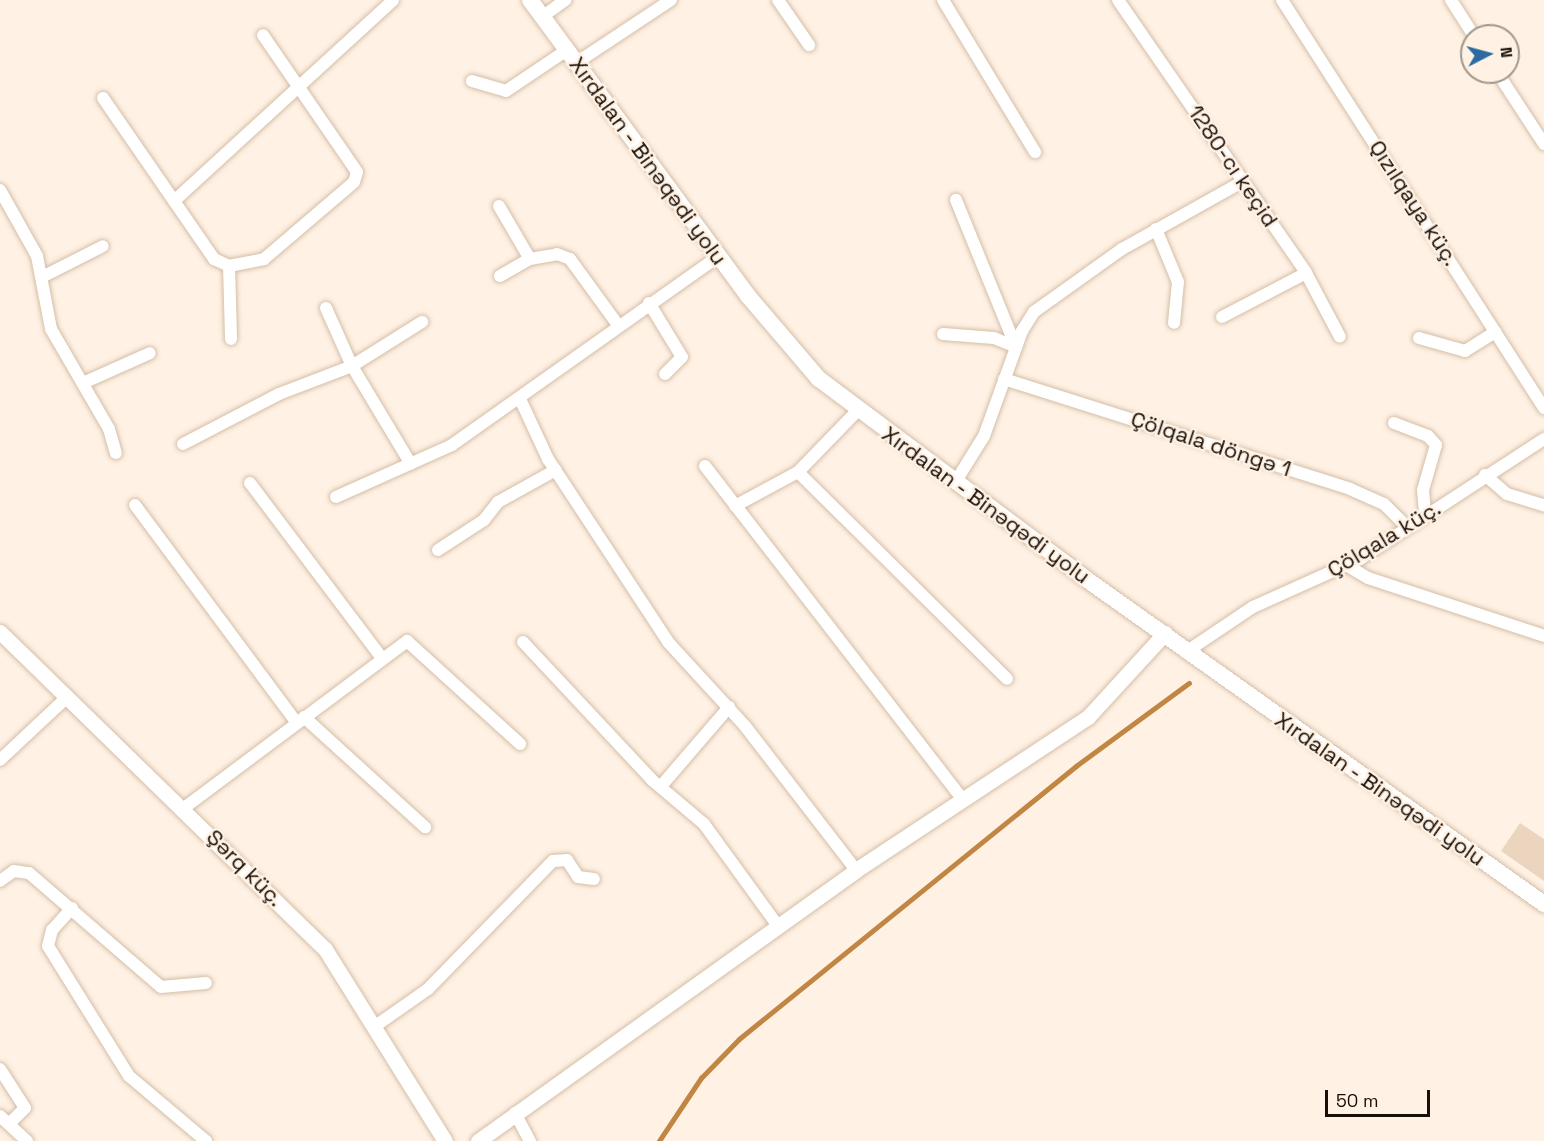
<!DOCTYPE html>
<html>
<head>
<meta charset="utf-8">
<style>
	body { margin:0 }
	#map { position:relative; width:1544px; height:1141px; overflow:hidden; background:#fff1e3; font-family:"Space Grotesk",sans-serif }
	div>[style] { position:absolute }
	.stream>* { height:4.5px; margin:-2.25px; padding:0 2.25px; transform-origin:2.25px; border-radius:2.25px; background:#c18643 }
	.building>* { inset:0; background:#ebd5be }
	.roads { filter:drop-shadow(0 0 2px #d4bea8) drop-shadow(0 0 2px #d4bea8) }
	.minor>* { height:12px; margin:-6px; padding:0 6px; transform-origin:6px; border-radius:6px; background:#fff }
	.tertiary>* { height:15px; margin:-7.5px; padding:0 7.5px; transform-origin:7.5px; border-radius:7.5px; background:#fff }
	.secondary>* { height:16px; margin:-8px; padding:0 8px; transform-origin:8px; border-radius:8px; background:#fff }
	span { translate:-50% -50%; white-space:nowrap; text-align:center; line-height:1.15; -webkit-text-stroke:5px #fff1e3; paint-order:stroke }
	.street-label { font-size:22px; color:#170f08 }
	.north { position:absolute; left:1460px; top:24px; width:60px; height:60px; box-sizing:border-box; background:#fff1e3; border:2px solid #a2978b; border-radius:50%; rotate:84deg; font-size:16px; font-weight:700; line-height:24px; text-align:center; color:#170f08 }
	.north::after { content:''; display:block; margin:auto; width:21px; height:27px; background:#2b6ba1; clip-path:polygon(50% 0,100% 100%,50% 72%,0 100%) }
	.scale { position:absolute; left:1325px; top:1090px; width:105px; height:27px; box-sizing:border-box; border:3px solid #170f08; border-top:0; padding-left:8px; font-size:18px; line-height:21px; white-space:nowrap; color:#170f08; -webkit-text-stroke:4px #fff1e3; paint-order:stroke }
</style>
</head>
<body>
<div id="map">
	<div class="stream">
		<div style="left:659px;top:1141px;width:76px;rotate:-56.3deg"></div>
		<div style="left:701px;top:1078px;width:54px;rotate:-45.7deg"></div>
		<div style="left:739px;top:1039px;width:434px;rotate:-39deg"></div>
		<div style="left:1076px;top:766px;width:140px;rotate:-36.3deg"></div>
	</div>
	<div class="building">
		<div style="clip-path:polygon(1520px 823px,1544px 839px,1544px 881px,1501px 851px)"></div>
	</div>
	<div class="roads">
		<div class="minor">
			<div style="left:778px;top:0;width:55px;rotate:55.4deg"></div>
			<div style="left:943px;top:0;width:178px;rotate:58.8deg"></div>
			<div style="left:1118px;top:0;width:331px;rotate:55.4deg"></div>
			<div style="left:1306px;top:273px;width:72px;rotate:62deg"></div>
			<div style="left:1282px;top:0;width:485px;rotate:57.3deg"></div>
			<div style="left:1451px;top:0;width:43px;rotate:57.4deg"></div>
			<div style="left:542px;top:17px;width:29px;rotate:-36deg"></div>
			<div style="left:576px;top:63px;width:114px;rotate:-33.6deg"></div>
			<div style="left:1497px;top:72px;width:86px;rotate:56.9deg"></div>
			<div style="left:472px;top:81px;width:35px;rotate:16deg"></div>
			<div style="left:506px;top:91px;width:73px;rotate:-33.9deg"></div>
			<div style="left:103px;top:98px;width:196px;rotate:55.4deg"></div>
			<div style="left:214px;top:259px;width:17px;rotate:25deg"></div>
			<div style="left:229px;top:266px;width:36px;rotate:-11deg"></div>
			<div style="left:264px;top:259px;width:118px;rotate:-40.5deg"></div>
			<div style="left:354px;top:182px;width:10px;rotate:-73deg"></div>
			<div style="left:357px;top:172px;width:166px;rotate:-124.5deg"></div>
			<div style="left:0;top:190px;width:76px;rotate:60.7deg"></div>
			<div style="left:37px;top:256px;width:74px;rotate:79.1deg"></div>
			<div style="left:51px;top:329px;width:116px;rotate:59.9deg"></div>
			<div style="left:109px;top:429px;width:25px;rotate:74deg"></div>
			<div style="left:174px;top:201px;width:297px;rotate:-42.5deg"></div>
			<div style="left:499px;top:206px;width:61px;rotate:59.7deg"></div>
			<div style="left:530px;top:259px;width:27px;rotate:-10deg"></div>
			<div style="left:557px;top:254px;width:14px;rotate:21deg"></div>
			<div style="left:570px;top:259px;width:82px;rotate:54deg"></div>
			<div style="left:1156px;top:229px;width:57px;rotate:67.5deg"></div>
			<div style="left:1178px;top:282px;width:41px;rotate:95.6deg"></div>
			<div style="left:229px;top:266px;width:73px;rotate:88.4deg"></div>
			<div style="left:500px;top:276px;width:34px;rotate:-30deg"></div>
			<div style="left:42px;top:277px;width:68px;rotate:-26.9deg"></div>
			<div style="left:649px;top:303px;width:63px;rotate:58.6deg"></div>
			<div style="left:682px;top:357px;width:24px;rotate:135deg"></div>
			<div style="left:326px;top:308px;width:64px;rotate:65.9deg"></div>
			<div style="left:352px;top:366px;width:114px;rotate:59deg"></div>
			<div style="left:1222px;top:317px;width:95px;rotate:-27.6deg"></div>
			<div style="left:943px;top:334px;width:51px;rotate:4.5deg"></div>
			<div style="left:994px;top:338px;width:24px;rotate:22deg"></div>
			<div style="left:1016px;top:347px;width:159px;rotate:-112.2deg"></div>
			<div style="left:1419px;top:338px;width:48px;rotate:15.8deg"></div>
			<div style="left:1465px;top:351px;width:36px;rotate:-32deg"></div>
			<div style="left:1004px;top:379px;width:363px;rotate:17.6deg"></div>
			<div style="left:1350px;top:489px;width:37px;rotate:24deg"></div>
			<div style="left:1384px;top:504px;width:33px;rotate:45deg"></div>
			<div style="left:83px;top:383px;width:73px;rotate:-24.1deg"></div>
			<div style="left:520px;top:399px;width:66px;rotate:65deg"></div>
			<div style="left:548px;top:459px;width:219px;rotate:56.7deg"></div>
			<div style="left:668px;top:642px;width:114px;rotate:47.5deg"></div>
			<div style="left:745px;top:726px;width:182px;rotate:52.4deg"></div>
			<div style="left:1394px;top:423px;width:36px;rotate:21deg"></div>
			<div style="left:1428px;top:436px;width:12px;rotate:48deg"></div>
			<div style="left:1436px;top:445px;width:47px;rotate:106.1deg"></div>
			<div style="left:1423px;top:490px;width:25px;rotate:85deg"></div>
			<div style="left:183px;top:444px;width:108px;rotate:-27.5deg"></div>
			<div style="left:279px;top:394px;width:78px;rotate:-21deg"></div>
			<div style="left:352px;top:366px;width:83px;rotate:-32.2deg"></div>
			<div style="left:705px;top:466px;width:421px;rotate:52.3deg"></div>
			<div style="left:798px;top:472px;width:294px;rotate:44.7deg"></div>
			<div style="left:1485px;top:475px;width:29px;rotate:41deg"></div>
			<div style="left:1507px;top:494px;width:39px;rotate:17deg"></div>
			<div style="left:956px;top:481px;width:53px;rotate:-58.1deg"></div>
			<div style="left:984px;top:436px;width:112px;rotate:-70.1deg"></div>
			<div style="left:1022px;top:331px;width:22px;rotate:-58deg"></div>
			<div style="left:1034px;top:312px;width:108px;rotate:-35.6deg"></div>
			<div style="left:1122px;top:249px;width:137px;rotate:-29.2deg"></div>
			<div style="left:250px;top:483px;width:218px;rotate:53deg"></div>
			<div style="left:336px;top:497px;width:127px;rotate:-24.1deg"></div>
			<div style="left:452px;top:445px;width:326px;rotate:-35.3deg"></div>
			<div style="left:135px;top:505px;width:270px;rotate:53.4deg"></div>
			<div style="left:735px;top:506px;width:72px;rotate:-28.4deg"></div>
			<div style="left:798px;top:472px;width:86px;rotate:-45.9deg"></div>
			<div style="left:438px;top:550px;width:55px;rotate:-33.1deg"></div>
			<div style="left:484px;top:520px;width:23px;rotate:-52deg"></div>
			<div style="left:498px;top:502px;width:66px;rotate:-28.9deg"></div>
			<div style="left:1348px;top:566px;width:23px;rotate:31deg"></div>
			<div style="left:1368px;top:578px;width:185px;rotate:18.2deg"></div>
			<div style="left:523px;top:642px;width:189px;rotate:46.9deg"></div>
			<div style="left:652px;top:780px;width:68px;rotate:40.2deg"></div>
			<div style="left:704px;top:824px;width:126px;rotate:54deg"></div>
			<div style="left:1189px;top:650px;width:77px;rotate:-33.9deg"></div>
			<div style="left:1253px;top:607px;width:117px;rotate:-24.2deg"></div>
			<div style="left:1360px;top:559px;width:220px;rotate:-33.1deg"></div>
			<div style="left:304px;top:717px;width:164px;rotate:42.3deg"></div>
			<div style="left:0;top:760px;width:92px;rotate:-43.2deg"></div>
			<div style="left:662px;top:785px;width:103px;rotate:-49.3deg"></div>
			<div style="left:184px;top:808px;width:279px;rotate:-36.8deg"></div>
			<div style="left:407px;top:641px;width:153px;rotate:42.3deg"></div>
			<div style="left:0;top:881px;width:17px;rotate:-36deg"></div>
			<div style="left:14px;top:871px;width:15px;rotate:8deg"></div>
			<div style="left:29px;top:873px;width:174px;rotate:40.8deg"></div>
			<div style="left:161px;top:987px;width:45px;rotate:-5.1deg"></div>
			<div style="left:72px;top:908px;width:30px;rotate:132deg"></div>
			<div style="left:52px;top:930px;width:16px;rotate:104deg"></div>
			<div style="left:48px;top:946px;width:153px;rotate:58.1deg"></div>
			<div style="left:129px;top:1076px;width:101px;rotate:40.2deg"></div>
			<div style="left:374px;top:1027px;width:66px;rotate:-35.1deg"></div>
			<div style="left:428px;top:989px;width:179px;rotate:-45.7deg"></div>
			<div style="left:553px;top:861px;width:14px;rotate:-4deg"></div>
			<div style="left:567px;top:860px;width:20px;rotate:57deg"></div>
			<div style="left:578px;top:877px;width:16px;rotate:7deg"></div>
			<div style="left:0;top:1069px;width:46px;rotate:57.3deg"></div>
			<div style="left:25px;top:1108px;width:21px;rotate:135deg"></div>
			<div style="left:515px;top:1113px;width:32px;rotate:62deg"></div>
			<div style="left:0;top:1116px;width:37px;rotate:43deg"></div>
		</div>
		<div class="tertiary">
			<div style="left:0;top:632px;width:454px;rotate:44.3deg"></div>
			<div style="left:325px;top:949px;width:226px;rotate:58deg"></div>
			<div style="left:478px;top:1141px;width:465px;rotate:-35.6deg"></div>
			<div style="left:856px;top:870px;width:278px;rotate:-33.4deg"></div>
			<div style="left:1088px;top:717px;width:114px;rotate:-47.5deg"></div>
		</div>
		<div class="secondary">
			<div style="left:530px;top:0;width:368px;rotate:53.6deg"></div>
			<div style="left:748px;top:296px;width:109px;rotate:49.5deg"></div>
			<div style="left:819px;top:379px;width:334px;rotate:36.8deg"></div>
			<div style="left:1086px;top:579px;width:562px;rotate:35.36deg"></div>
		</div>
	</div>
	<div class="street-label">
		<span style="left:648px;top:161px;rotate:54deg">Xırdalan - Binəqədi yolu</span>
		<span style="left:1233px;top:166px;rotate:56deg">1280-cı keçid</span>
		<span style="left:1414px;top:203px;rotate:57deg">Qızılqaya küç.</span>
		<span style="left:1211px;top:444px;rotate:18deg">Çölqala döngə 1</span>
		<span style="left:986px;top:505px;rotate:36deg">Xırdalan - Binəqədi yolu</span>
		<span style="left:1384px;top:539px;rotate:-31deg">Çölqala küç.</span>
		<span style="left:1380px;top:789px;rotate:35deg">Xırdalan - Binəqədi yolu</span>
		<span style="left:245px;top:868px;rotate:45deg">Şərq küç.</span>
	</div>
	<div class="north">N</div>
	<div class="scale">50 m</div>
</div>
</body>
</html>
